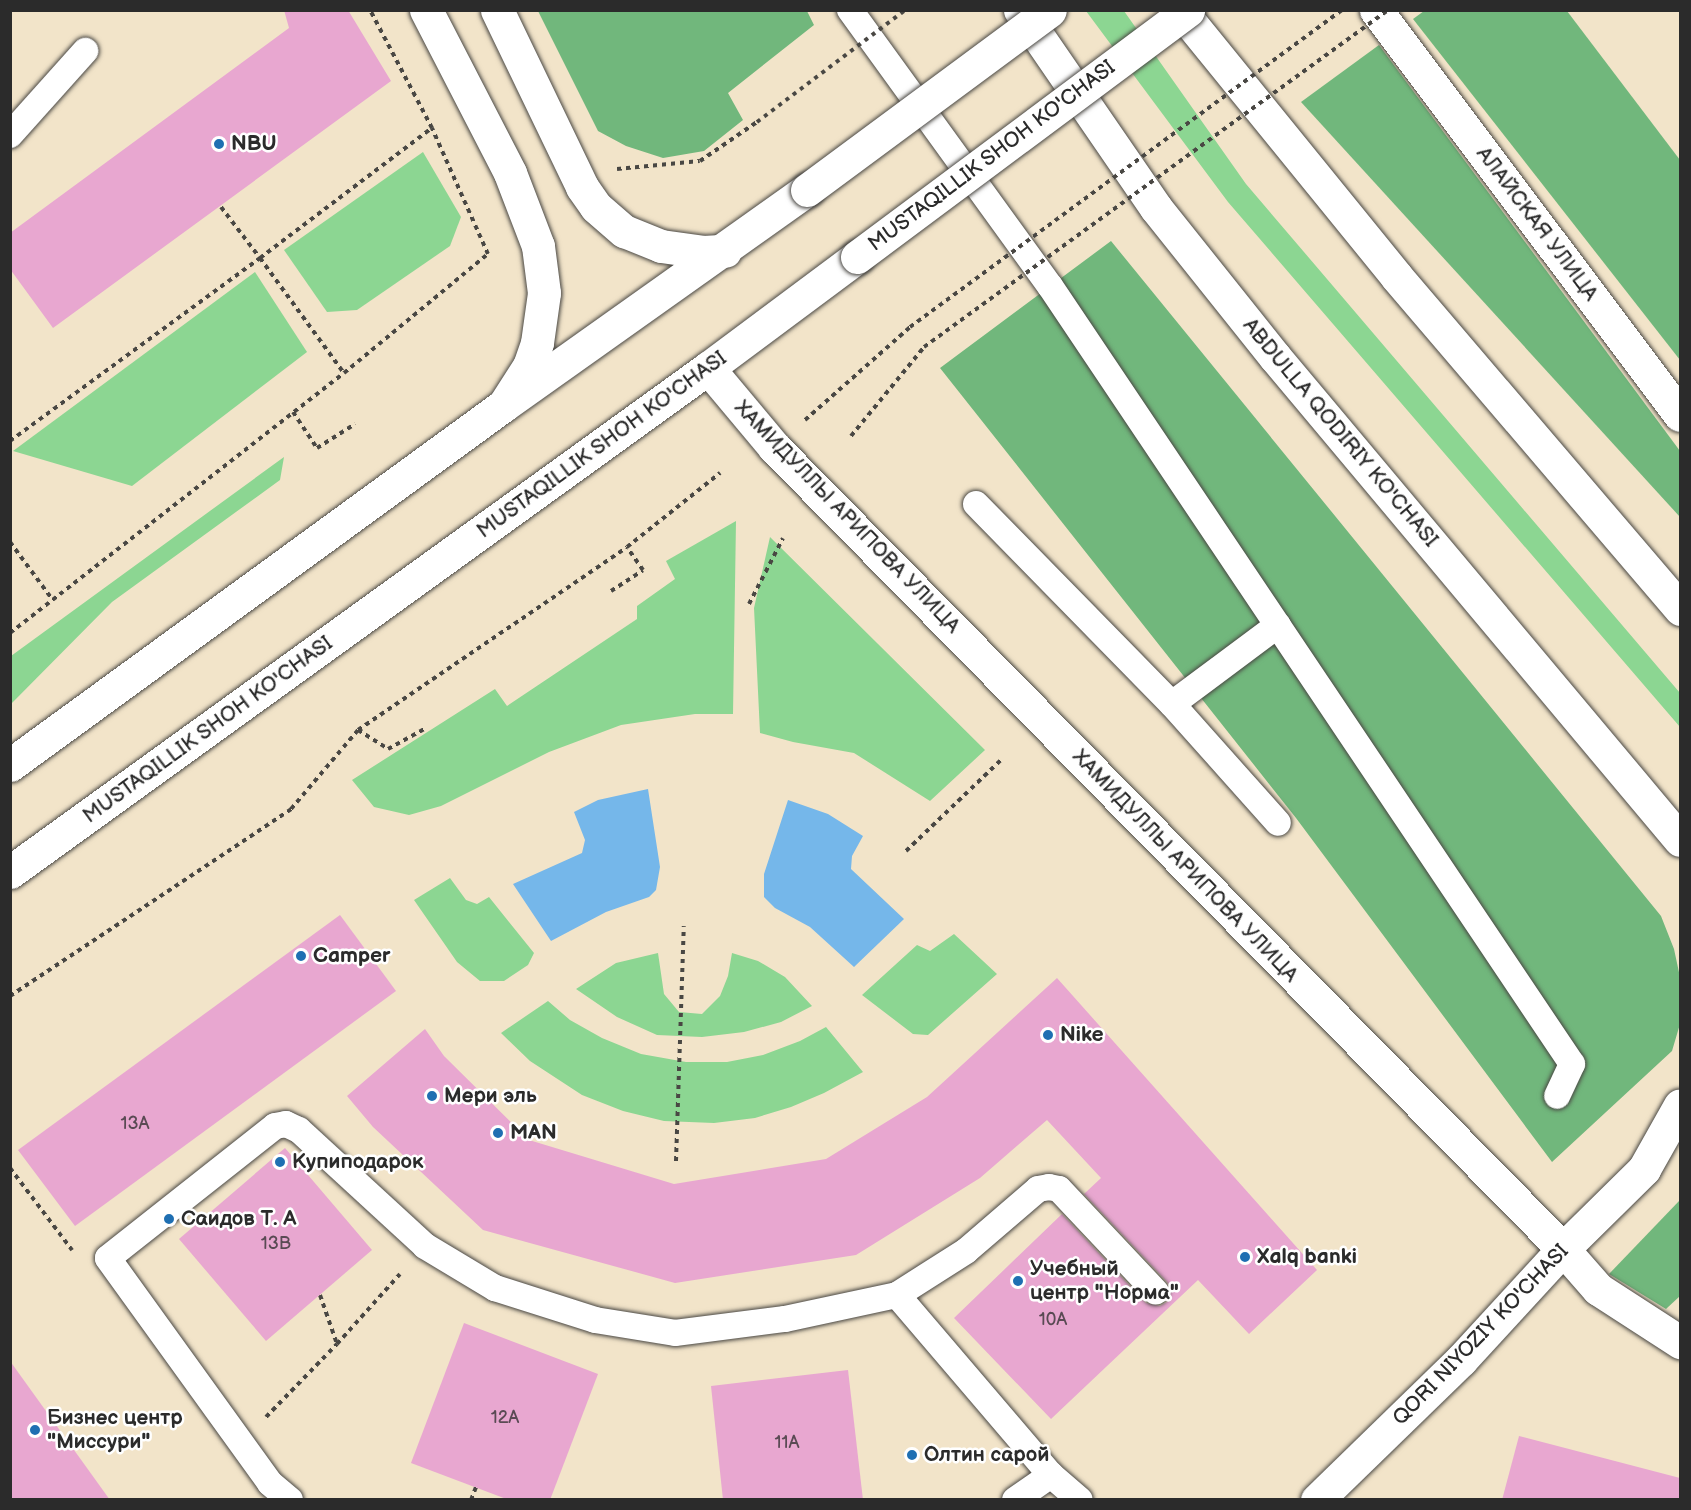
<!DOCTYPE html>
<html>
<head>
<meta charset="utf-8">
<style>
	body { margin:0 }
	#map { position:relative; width:1691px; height:1510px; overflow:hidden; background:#f2e4c9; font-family:"Balsamiq Sans",sans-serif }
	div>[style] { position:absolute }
	.green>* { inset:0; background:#8cd692 }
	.forest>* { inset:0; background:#71b77c }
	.water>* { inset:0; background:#75b7ea }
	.building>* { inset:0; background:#e8a7d0 }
	.path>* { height:4px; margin-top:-2px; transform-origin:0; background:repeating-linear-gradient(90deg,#494743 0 4.5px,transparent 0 9px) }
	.roads { filter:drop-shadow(0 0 2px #494743) drop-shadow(0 0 2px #494743) }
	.service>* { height:26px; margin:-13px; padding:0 13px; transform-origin:13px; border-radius:13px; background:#fff }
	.minor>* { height:33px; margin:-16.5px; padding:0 16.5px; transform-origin:16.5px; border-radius:16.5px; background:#fff }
	.tertiary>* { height:33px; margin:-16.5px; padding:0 16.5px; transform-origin:16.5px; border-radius:16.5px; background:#fff }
	.primary>* { height:33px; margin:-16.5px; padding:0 16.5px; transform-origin:16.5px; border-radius:16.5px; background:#fff }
	.path-bridge>* { height:4px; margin-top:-2px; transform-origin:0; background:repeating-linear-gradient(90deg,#494743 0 4.5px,transparent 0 9px) }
	.bridges { filter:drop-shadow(0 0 2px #494743) drop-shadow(0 0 2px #494743) }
	.primary-bridge>* { height:33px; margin:-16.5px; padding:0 16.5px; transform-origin:16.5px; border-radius:16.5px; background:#fff }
	.dots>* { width:16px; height:16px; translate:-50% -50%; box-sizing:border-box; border:3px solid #fff; border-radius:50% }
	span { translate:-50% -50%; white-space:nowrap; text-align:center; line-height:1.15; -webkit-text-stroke:5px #fff; paint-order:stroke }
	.number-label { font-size:18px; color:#5a4a54 }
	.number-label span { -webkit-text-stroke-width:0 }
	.poi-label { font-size:21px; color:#2b2b2b; font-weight:700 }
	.left { translate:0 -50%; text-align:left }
	.street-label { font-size:21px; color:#2b2b2b }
	.frame { position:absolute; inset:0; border:12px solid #2b2b2b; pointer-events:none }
</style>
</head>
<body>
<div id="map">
	<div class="green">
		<div style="clip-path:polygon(1086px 11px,1124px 11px,1246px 184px,1680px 693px,1680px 727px,1228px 202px)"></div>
		<div style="clip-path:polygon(423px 152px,461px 217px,450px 246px,357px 310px,327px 312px,284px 250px)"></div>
		<div style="clip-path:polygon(255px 272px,307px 352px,132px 486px,13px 451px)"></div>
		<div style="clip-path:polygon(284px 457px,280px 480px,112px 602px,11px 704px,11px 656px)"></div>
		<div style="clip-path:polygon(736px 521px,733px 714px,695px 714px,621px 725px,549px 752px,441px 806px,409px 815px,374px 807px,352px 780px,495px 689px,507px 706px,637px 619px,637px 606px,675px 579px,666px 561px)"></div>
		<div style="clip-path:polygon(770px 537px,985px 750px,930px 801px,854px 753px,793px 742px,760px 733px,754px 608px)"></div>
		<div style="clip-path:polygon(450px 878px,466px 900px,477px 904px,489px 897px,534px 953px,528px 965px,504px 981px,480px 981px,457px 962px,414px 900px)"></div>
		<div style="clip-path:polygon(954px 934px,997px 974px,928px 1035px,913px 1034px,862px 995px,917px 945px,930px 951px)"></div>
		<div style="clip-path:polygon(658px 953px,664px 994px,679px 1012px,702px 1014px,720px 996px,728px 976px,732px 953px,758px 961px,785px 977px,812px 1006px,781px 1022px,744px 1032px,702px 1037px,657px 1035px,617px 1017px,576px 989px,616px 963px)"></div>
		<div style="clip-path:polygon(548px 1001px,570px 1020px,602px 1038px,641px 1054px,686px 1062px,727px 1062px,763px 1055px,800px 1041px,826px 1027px,863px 1072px,824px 1093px,791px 1107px,755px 1118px,714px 1123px,664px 1121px,623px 1111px,582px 1095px,530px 1061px,501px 1033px)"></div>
	</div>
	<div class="forest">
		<div style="clip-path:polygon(538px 11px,807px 11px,814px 25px,728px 93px,743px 120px,704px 151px,663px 158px,626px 146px,598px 131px)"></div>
		<div style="clip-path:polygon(1424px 11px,1567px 11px,1680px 160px,1680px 360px,1413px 19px)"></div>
		<div style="clip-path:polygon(1379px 45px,1680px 451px,1680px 517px,1301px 102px)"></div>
		<div style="clip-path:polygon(1111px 241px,1661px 916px,1674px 949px,1680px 977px,1680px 1024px,1672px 1051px,1552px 1162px,1296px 818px,940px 368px)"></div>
		<div style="clip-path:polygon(1680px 1200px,1680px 1296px,1666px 1309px,1609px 1274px)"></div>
	</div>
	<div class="water">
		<div style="clip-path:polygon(648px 789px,660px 867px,656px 890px,649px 897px,606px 912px,551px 941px,513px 884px,582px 853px,585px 840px,574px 812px,598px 800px)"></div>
		<div style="clip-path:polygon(788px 800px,828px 814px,863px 836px,852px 856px,851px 869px,904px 919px,854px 967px,810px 927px,775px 908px,764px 897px,764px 874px)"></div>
	</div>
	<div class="building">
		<div style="clip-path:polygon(284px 10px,348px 10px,391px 81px,53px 328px,10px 269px,10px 233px,289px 28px)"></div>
		<div style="clip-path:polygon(340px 915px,396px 991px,75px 1226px,18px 1150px)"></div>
		<div style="clip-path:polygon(1057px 978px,1317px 1270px,1249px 1334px,1198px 1280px,1051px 1419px,954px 1318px,1062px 1214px,1146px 1303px,1160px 1306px,1167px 1302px,1171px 1289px,1167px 1282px,1084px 1194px,1101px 1178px,1047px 1120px,980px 1178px,856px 1255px,675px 1283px,483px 1230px,373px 1127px,347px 1096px,425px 1029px,444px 1056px,529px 1140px,674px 1184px,826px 1159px,927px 1097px)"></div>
		<div style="clip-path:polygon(285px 1148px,372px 1250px,266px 1341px,179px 1239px)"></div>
		<div style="clip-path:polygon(464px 1323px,598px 1374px,550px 1500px,509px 1500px,411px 1463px)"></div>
		<div style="clip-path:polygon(10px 1361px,110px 1500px,10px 1500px)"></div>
		<div style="clip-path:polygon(848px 1370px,863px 1500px,723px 1500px,711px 1386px)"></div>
		<div style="clip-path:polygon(1519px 1436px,1680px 1478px,1680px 1500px,1502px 1500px)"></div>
	</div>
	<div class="path">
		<div style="left:617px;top:169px;width:83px;rotate:-5.5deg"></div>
		<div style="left:700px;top:161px;width:69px;rotate:-34.4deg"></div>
		<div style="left:221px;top:207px;width:64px;rotate:52.6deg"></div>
		<div style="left:260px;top:258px;width:216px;rotate:-37.1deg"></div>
		<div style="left:293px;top:412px;width:43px;rotate:56.3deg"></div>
		<div style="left:317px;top:448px;width:45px;rotate:-32.3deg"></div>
		<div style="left:805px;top:420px;width:140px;rotate:-41.5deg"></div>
		<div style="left:851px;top:436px;width:115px;rotate:-50.6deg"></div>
		<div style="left:10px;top:441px;width:310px;rotate:-36.2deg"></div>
		<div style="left:260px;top:258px;width:142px;rotate:53.9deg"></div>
		<div style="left:10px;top:542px;width:71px;rotate:53.6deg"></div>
		<div style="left:611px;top:591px;width:38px;rotate:-33deg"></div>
		<div style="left:643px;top:570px;width:28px;rotate:-125deg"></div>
		<div style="left:749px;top:604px;width:74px;rotate:-62.7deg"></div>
		<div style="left:10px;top:633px;width:423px;rotate:-37.9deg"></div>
		<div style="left:344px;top:373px;width:187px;rotate:-39.6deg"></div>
		<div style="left:488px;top:254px;width:138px;rotate:-114deg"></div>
		<div style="left:432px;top:128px;width:133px;rotate:-117.7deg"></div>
		<div style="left:358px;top:730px;width:36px;rotate:32deg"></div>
		<div style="left:388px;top:749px;width:43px;rotate:-28.9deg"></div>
		<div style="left:906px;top:851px;width:133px;rotate:-43.8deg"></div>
		<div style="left:10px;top:996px;width:338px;rotate:-33.6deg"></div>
		<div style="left:291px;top:809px;width:104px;rotate:-49.7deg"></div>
		<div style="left:358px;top:730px;width:325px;rotate:-34.2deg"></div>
		<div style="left:627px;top:547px;width:119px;rotate:-38.5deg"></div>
		<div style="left:676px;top:1161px;width:235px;rotate:-88.1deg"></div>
		<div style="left:10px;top:1168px;width:103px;rotate:52.9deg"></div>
		<div style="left:320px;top:1295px;width:52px;rotate:70.9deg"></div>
		<div style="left:266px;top:1417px;width:102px;rotate:-45.8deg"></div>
		<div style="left:337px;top:1344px;width:94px;rotate:-48deg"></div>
		<div style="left:471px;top:1500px;width:14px;rotate:-69deg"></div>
	</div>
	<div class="roads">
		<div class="service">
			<div style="left:850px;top:10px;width:341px;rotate:54.1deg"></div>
			<div style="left:1050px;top:286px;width:937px;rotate:56.14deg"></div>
			<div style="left:1572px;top:1064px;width:35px;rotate:115deg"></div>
			<div style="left:10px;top:135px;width:113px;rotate:-48.2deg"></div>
			<div style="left:976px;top:504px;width:280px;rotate:45.6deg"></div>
			<div style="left:1172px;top:704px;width:159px;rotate:48.3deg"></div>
			<div style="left:1172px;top:704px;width:132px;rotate:-36.7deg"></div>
			<div style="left:897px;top:1295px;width:237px;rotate:49.5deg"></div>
			<div style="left:1051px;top:1475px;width:38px;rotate:41deg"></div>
			<div style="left:290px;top:1500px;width:26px;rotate:-140deg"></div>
			<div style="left:270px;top:1483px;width:277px;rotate:-125.8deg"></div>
			<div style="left:108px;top:1258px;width:213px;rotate:-38.3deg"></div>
			<div style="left:275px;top:1126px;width:11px;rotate:-10deg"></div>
			<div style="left:286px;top:1124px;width:14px;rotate:25deg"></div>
			<div style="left:299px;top:1130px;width:171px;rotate:42.6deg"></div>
			<div style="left:425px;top:1246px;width:82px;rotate:31deg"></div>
			<div style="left:495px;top:1288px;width:105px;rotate:17.7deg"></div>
			<div style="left:595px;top:1320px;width:81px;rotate:9.2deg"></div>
			<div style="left:675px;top:1333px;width:111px;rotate:-7.3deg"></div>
			<div style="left:785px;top:1319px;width:115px;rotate:-12.1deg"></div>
			<div style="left:897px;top:1295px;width:82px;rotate:-32.5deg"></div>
			<div style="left:966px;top:1251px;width:95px;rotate:-40.7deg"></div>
			<div style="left:1038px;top:1189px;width:11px;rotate:-10deg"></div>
			<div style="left:1049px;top:1187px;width:10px;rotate:11deg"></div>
			<div style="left:1059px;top:1189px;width:141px;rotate:46.7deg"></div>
			<div style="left:1015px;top:1500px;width:44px;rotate:-34.8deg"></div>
		</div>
		<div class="minor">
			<div style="left:1376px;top:10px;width:506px;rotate:53.11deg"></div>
			<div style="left:708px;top:368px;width:103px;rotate:50.1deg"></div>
			<div style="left:774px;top:447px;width:1125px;rotate:45.47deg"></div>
			<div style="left:1563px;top:1249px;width:53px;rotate:48.8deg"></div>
			<div style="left:1598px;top:1289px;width:98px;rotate:32.9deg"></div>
		</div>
		<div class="tertiary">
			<div style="left:426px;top:10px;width:183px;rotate:62.7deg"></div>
			<div style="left:510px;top:173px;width:78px;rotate:69deg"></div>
			<div style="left:538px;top:246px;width:47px;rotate:82.7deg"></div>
			<div style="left:544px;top:293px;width:50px;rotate:98deg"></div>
			<div style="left:537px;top:343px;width:24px;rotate:109deg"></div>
			<div style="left:529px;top:366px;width:46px;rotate:122.7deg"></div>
			<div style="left:497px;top:10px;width:196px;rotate:64.3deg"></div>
			<div style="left:582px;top:187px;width:24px;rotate:55deg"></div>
			<div style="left:596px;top:207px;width:37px;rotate:41deg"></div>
			<div style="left:624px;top:231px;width:40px;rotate:22deg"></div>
			<div style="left:661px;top:246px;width:42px;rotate:8.1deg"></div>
			<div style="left:703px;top:252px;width:22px;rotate:-3deg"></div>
			<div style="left:1317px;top:1500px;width:201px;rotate:-44.2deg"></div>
			<div style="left:1461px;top:1360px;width:151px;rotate:-47.4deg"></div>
			<div style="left:1563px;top:1249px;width:114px;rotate:-44.6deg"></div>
			<div style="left:1644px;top:1169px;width:73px;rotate:-60.6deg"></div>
		</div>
		<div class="primary">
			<div style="left:1020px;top:10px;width:240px;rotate:55.5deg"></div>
			<div style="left:1156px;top:208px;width:191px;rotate:51.4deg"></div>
			<div style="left:1275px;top:357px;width:630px;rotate:50.02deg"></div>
			<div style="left:1180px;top:10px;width:343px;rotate:50.9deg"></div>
			<div style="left:1396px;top:276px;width:438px;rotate:49.5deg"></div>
			<div style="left:10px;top:765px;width:611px;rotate:-36.08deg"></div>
			<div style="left:504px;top:405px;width:372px;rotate:-35.4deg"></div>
			<div style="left:10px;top:872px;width:861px;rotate:-35.83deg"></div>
			<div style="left:708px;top:368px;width:186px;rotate:-36.7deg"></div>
		</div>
	</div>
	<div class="path-bridge">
		<div style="left:757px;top:122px;width:186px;rotate:-37.1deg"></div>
		<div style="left:910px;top:327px;width:536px;rotate:-36.27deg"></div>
		<div style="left:924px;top:347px;width:573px;rotate:-35.99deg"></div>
	</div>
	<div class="bridges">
		<div class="primary-bridge">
			<div style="left:807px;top:190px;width:302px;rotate:-36.5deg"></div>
			<div style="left:857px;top:257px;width:413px;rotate:-36.7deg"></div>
		</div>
	</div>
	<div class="dots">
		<div style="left:219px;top:144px;background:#1f6fb2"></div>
		<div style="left:301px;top:956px;background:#1f6fb2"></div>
		<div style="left:1048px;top:1035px;background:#1f6fb2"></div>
		<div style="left:432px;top:1096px;background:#1f6fb2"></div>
		<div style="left:498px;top:1133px;background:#1f6fb2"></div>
		<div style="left:280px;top:1162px;background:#1f6fb2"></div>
		<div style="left:169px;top:1219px;background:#1f6fb2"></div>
		<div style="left:1245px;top:1257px;background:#1f6fb2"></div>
		<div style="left:1018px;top:1281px;background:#1f6fb2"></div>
		<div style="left:35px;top:1430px;background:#1f6fb2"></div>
		<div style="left:912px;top:1455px;background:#1f6fb2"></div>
	</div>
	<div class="number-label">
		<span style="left:135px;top:1124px">13A</span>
		<span style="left:276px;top:1244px">13B</span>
		<span style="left:1053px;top:1320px">10A</span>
		<span style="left:505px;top:1418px">12A</span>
		<span style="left:787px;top:1443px">11A</span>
	</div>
	<div class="poi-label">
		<span class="left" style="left:231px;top:144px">NBU</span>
		<span class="left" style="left:313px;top:956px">Camper</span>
		<span class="left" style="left:1060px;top:1035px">Nike</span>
		<span class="left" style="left:444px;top:1096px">Мери эль</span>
		<span class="left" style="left:510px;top:1133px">MAN</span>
		<span class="left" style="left:292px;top:1162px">Купиподарок</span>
		<span class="left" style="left:181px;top:1219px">Саидов Т. А</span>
		<span class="left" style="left:1257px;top:1257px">Xalq banki</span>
		<span class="left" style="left:1030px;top:1281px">Учебный<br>центр "Норма"</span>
		<span class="left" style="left:47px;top:1430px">Бизнес центр<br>"Миссури"</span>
		<span class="left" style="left:924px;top:1455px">Олтин сарой</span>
	</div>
	<div class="street-label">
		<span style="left:992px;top:156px;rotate:-37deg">MUSTAQILLIK SHOH KO'CHASI</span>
		<span style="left:1537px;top:224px;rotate:53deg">АЛАЙСКАЯ УЛИЦА</span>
		<span style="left:1340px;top:433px;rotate:50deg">ABDULLA QODIRIY KO'CHASI</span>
		<span style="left:602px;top:445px;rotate:-36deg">MUSTAQILLIK SHOH KO'CHASI</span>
		<span style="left:847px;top:517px;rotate:46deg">ХАМИДУЛЛЫ АРИПОВА УЛИЦА</span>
		<span style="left:208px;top:730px;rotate:-36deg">MUSTAQILLIK SHOH KO'CHASI</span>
		<span style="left:1185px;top:866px;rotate:46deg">ХАМИДУЛЛЫ АРИПОВА УЛИЦА</span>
		<span style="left:1481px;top:1335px;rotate:-46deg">QORI NIYOZIY KO'CHASI</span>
	</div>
	<div class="frame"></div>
</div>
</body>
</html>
